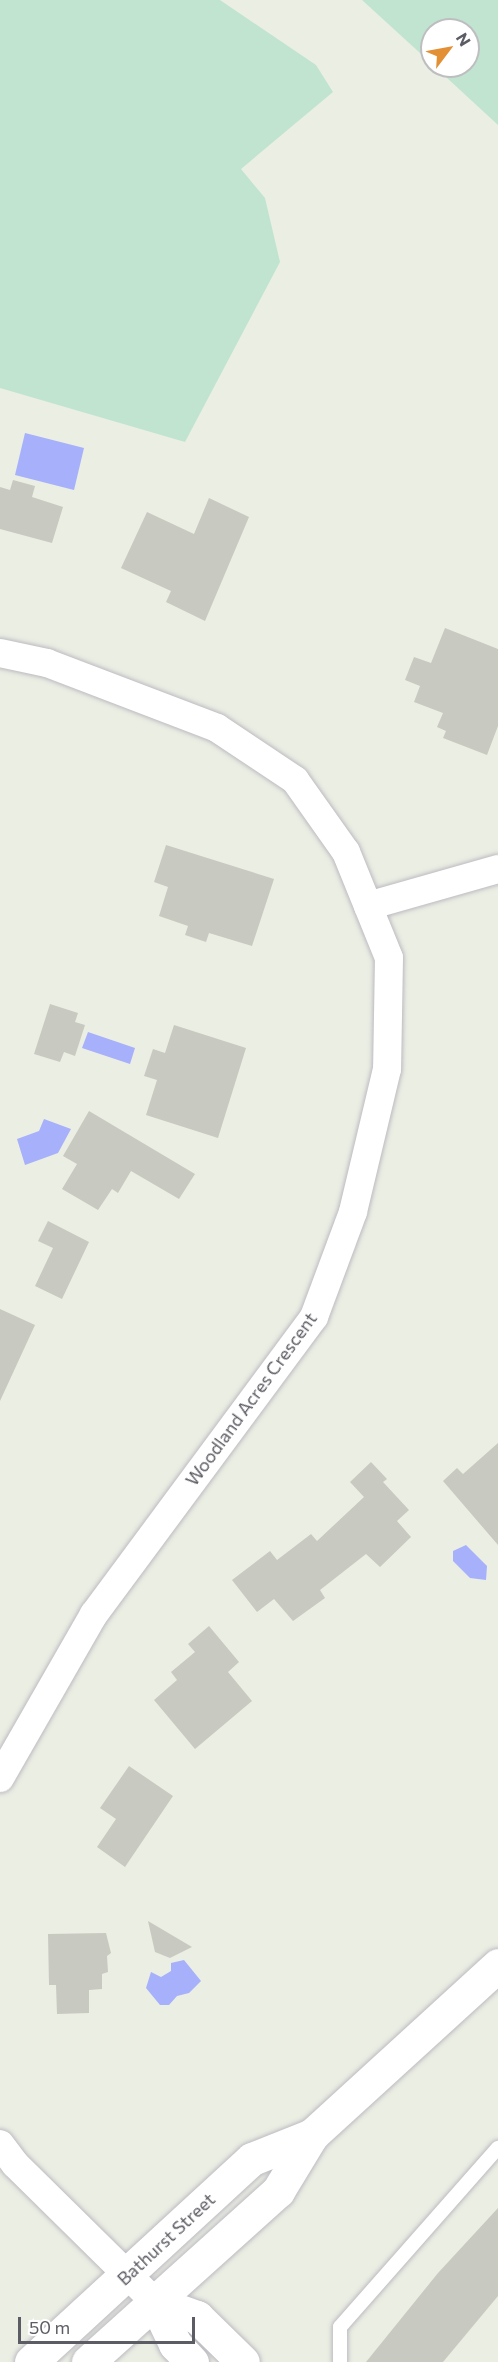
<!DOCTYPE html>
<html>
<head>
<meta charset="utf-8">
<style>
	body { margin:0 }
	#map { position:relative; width:498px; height:2362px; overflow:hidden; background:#ebeee3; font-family:Commissioner,sans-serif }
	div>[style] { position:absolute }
	.green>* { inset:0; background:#c1e4d1 }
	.water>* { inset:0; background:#a6b0fb }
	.building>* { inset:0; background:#c8c9c0 }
	.roads { filter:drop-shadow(0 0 2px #bcbbc2) drop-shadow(0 0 2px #bcbbc2) }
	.service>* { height:14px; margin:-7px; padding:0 7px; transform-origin:7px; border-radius:7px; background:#fff }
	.minor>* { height:28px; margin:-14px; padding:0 14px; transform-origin:14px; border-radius:14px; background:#fff }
	.tertiary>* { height:33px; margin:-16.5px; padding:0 16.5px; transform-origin:16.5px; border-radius:16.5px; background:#fff }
	.secondary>* { height:33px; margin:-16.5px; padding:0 16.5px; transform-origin:16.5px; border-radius:16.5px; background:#fff }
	span { translate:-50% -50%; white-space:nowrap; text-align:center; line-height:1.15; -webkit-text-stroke:4.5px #fff; paint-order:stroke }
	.street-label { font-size:18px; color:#5c5c64 }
	.north { position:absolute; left:420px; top:18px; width:60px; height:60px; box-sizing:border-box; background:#fff; border:2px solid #bebec1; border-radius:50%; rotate:58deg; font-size:16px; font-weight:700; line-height:24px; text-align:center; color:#5c5c64 }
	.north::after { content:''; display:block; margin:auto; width:21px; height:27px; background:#e28f35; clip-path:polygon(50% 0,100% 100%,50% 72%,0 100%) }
	.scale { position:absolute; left:18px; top:2317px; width:177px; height:27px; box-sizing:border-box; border:3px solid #5c5c64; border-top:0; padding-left:8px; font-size:18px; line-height:21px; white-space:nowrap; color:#5c5c64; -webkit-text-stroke:4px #fff; paint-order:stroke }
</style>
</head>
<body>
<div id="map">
	<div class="green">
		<div style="clip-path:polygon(0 0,220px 0,316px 65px,333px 92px,241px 169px,265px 198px,280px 262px,185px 442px,0 388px)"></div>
		<div style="clip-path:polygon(362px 0,498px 0,498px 125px,434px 66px,468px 66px,468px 30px,432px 30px,432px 64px)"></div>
	</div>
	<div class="water">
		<div style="clip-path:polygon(25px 433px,84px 448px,74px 490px,15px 475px)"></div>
		<div style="clip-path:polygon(88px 1032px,135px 1048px,130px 1064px,82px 1048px)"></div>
		<div style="clip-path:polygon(44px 1119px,71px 1129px,58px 1153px,25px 1165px,17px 1139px,39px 1131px)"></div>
		<div style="clip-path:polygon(466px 1545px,487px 1566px,486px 1580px,470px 1578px,453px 1561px,453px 1551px)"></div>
		<div style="clip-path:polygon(184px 1960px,201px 1981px,189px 1993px,177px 1996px,169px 2005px,160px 2005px,146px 1988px,151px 1972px,161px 1977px,171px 1971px,171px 1963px)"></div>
	</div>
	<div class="building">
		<div style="clip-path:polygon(13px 480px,35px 486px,32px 497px,63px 507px,52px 543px,0 529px,0 487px,10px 490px)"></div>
		<div style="clip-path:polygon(209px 498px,249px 517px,205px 621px,166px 602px,171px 591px,121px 568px,147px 512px,194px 534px)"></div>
		<div style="clip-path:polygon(445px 628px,498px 649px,498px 726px,487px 755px,443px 738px,446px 731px,437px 727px,443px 713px,414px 702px,420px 686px,405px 680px,414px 657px,431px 663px)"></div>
		<div style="clip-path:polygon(166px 845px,274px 879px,252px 946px,209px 933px,206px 942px,185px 935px,188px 926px,159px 916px,168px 887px,154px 882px)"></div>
		<div style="clip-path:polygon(50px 1004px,78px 1013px,75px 1022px,85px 1025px,75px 1056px,64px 1052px,60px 1062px,34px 1054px)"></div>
		<div style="clip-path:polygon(174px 1025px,246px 1048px,218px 1138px,146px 1115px,157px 1080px,144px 1076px,153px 1049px,165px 1053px)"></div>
		<div style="clip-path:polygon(89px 1111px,195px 1174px,179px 1199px,131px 1171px,118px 1193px,112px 1189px,98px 1210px,62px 1189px,77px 1164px,63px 1156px)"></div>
		<div style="clip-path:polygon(48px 1221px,89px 1242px,62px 1299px,35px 1286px,53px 1248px,38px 1241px)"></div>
		<div style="clip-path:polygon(0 1309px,35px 1325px,0 1401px)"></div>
		<div style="clip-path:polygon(498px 1443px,498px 1545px,443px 1481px,457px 1468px,463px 1474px)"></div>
		<div style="clip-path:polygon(371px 1462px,387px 1479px,383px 1482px,409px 1510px,397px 1521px,411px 1537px,380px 1567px,366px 1554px,320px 1590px,325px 1598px,293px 1621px,274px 1599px,257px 1612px,232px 1580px,270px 1551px,277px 1560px,311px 1534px,317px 1541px,364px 1497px,350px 1482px)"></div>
		<div style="clip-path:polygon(209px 1626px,239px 1662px,228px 1672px,252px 1701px,195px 1749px,154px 1700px,177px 1680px,171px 1672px,195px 1652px,188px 1644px)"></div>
		<div style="clip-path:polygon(129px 1766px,173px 1796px,125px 1867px,97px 1847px,116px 1819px,100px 1808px)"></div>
		<div style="clip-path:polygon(148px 1921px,192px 1947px,170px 1958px,155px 1952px)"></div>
		<div style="clip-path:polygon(106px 1933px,111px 1953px,107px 1956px,108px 1972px,102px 1974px,102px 1989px,89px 1990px,89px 2013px,57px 2014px,56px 1985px,49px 1985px,48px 1934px)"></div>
		<div style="clip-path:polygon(498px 2208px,498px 2296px,443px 2362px,366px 2362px,438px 2273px)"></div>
	</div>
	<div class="roads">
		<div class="service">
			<div style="left:340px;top:2362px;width:35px;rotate:-90deg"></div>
			<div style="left:340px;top:2327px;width:239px;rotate:-48.6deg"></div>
		</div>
		<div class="minor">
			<div style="left:0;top:653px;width:48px;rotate:12deg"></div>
			<div style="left:47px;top:663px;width:182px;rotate:20.9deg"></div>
			<div style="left:217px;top:728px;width:94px;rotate:33.7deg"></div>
			<div style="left:295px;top:780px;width:88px;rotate:54.7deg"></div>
			<div style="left:346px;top:852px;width:114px;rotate:67.9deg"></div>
			<div style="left:389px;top:958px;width:111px;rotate:91deg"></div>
			<div style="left:387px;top:1069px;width:147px;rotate:103.4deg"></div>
			<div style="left:353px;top:1212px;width:112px;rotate:110.4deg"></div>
			<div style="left:314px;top:1317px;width:370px;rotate:126.5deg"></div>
			<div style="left:94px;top:1614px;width:189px;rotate:119.8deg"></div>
			<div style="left:368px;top:906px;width:135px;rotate:-15.9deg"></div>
			<div style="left:0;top:2144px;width:25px;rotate:53deg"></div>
			<div style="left:15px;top:2164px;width:197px;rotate:44.6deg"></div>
		</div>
		<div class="tertiary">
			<div style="left:155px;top:2302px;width:45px;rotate:19.7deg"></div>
			<div style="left:197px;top:2317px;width:64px;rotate:44.4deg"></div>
			<div style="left:155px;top:2302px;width:47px;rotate:64.5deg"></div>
			<div style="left:175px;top:2344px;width:25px;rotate:47deg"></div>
		</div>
		<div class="secondary">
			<div style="left:31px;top:2362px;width:300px;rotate:-42.6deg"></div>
			<div style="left:252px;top:2159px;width:65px;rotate:-21.8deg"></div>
			<div style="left:88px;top:2362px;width:256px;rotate:-42deg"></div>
			<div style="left:278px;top:2191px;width:66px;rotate:-58.7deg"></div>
			<div style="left:312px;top:2135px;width:252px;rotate:-42.4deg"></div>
		</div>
	</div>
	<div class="street-label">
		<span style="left:251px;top:1399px;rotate:-54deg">Woodland Acres Crescent</span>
		<span style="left:166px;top:2239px;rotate:-43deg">Bathurst Street</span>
	</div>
	<div class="north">N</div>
	<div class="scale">50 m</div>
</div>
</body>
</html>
